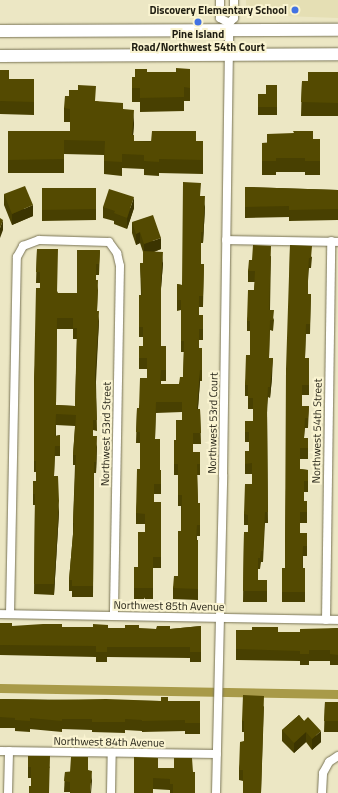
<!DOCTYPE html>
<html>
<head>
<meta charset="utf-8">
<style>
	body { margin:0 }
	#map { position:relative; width:338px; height:793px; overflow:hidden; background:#ece7c4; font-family:"Titillium Web",sans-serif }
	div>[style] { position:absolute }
	.built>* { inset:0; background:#e5dfb4 }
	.canal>* { height:9px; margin:-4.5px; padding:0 4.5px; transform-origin:4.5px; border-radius:4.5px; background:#a89a48 }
	.roads { filter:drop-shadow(0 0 1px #787354) drop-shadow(0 0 1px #787354) }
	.minor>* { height:8px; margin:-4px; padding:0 4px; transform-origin:4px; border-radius:4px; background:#fff }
	.secondary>* { height:12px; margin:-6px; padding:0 6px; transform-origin:6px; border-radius:6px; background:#fff }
	.wall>* { inset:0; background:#484001 }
	.shaded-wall>* { inset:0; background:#3b3401 }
	.building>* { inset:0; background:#544a01 }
	.dots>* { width:11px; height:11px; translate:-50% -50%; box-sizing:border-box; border:2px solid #faf4d1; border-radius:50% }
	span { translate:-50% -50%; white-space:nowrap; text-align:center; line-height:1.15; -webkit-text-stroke:4px #faf4d1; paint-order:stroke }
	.poi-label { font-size:11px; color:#1f1d11; font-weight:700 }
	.right { translate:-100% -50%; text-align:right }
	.street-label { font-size:11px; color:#1f1d11 }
</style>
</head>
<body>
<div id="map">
	<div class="built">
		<div style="clip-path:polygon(246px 0,338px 0,338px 18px,258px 15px,246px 5px)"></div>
	</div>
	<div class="canal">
		<div style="left:0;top:688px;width:338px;rotate:1deg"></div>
	</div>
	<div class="roads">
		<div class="minor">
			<div style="left:220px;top:0;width:18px;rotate:90deg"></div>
			<div style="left:220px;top:18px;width:10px;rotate:29deg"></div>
			<div style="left:229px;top:23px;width:7px;rotate:-45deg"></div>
			<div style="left:234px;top:18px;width:18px;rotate:-90deg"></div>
			<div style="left:226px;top:240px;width:112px;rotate:1deg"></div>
			<div style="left:0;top:614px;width:338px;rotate:1deg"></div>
			<div style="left:10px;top:614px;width:357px;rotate:-88.9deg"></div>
			<div style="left:17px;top:257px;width:13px;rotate:-61deg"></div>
			<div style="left:23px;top:246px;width:17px;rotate:-21deg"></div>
			<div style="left:39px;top:240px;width:70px;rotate:1.6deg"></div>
			<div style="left:109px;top:242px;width:14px;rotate:54deg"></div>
			<div style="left:117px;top:253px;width:13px;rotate:77deg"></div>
			<div style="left:120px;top:266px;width:350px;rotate:91deg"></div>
			<div style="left:326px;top:620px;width:379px;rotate:-89.2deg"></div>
			<div style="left:0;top:751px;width:217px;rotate:0.8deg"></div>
			<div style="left:8px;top:793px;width:42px;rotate:-88.6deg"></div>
			<div style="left:111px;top:793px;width:39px;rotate:-89deg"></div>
			<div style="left:216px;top:793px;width:318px;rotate:-88.7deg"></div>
			<div style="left:223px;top:475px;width:452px;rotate:-89.2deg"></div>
			<div style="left:322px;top:793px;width:20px;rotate:-87deg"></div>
			<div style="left:323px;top:773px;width:13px;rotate:-61deg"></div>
			<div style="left:329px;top:762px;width:11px;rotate:-34deg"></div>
		</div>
		<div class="secondary">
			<div style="left:0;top:31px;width:338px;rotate:-0.2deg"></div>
			<div style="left:0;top:56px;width:338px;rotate:-0.3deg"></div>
		</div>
	</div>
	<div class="wall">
		<div style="clip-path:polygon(190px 69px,190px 101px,184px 101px,184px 111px,140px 112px,140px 102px,132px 102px,132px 77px,135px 77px,147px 72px,176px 72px)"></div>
		<div style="clip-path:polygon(0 70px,9px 79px,34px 79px,34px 115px,0 114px)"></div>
		<div style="clip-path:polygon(338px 72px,338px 116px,301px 116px,302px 81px,308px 81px)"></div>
		<div style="clip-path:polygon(277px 85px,277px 115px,258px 115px,258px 94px,266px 94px)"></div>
		<div style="clip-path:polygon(96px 101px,123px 109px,134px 124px,133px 135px,134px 141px,196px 141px,203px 155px,203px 174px,159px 173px,159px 176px,144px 175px,144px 169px,122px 168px,122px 176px,104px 174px,104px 155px,64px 154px,64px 173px,8px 173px,8px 131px,70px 131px,70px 122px,64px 122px,64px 108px)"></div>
		<div style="clip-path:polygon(313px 139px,320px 139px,320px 175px,305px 175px,305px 172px,276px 172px,276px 175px,262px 175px,262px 143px)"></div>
		<div style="clip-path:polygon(245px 187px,338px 190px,338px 220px,289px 221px,289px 217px,245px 218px)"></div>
		<div style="clip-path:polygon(42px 188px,96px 188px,96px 220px,42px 221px)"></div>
		<div style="clip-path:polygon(4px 194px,33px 216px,12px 225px,4px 205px)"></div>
		<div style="clip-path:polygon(201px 196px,205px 207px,203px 243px,201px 243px,201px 264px,204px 264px,203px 307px,199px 307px,199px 315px,203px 315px,203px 340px,199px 340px,199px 348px,202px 348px,202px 381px,200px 381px,198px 409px,200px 409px,201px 444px,193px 444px,193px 452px,200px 452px,200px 475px,197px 475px,198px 503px,200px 503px,200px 536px,197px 536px,197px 540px,198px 540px,198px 600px,173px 599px,173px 588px,178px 576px,181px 531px,181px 506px,178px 506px,178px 475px,174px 475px,174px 440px,176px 440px,182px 420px,182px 412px,156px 413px,155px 439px,161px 480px,161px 494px,154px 494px,154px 502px,161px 502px,161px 568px,153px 568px,153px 599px,134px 599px,134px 567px,138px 567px,145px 532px,145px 524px,136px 524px,136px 513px,140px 469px,140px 443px,136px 443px,137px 408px,139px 408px,147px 378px,147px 369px,139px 369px,139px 346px,143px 346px,143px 337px,139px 337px,139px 295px,141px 295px,140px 263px,143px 263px,143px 252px,140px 243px,136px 245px,132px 233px,132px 222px,161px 249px,154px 252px,163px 263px,161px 288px,161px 346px,166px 346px,166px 381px,161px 381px,161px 384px,179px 384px,183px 377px,184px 352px,181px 352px,181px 310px,177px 311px,177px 284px,182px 285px)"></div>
		<div style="clip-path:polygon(103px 207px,134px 208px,127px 229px,114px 224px,114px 221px,103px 218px)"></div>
		<div style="clip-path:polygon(290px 245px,312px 257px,311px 268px,309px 268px,308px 281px,308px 294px,311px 294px,310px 334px,306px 334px,305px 358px,309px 358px,309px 395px,302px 395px,302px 406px,309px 406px,308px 428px,305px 428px,304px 438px,308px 438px,308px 459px,300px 459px,300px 469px,308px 470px,308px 492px,304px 492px,304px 501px,307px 501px,307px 523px,300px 523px,300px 533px,307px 533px,307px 556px,303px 556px,303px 568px,305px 568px,305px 602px,282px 602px,282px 568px,285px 568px,285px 547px)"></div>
		<div style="clip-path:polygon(evenodd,37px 249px,58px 293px,77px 293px,100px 250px,99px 275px,96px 275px,96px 280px,98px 290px,97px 311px,99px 321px,96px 382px,97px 431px,93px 430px,93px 436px,97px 447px,96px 473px,94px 473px,93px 597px,72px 597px,72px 591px,69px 591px,69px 580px,73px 534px,73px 523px,75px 465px,73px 465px,73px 455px,75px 426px,56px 425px,56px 436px,60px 435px,60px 456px,55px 456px,54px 476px,59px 512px,54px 595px,34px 594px,35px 505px,33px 505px,33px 481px,36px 481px,36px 472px,34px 472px,34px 381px,40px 288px,40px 283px,36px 283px,37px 249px,57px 329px,73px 329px,73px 339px,77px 339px,75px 406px,56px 405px,57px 329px)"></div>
		<div style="clip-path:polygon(271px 256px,270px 310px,274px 320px,273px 331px,270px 330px,269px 358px,273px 358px,272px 378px,270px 398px,268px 397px,267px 413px,268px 523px,265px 523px,263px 562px,261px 562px,260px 569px,258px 569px,258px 580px,267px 580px,267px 602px,243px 602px,244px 532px,248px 532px,248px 525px,244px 525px,244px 514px,252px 484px,252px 474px,245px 474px,245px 451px,249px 451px,249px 442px,245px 442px,245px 421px,253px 421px,253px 409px,248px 409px,248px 396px,245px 396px,245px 385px,250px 355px,250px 331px,247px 331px,247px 321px,254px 290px,255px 282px,248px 282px,248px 271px,252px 260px)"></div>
		<div style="clip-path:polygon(0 623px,12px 626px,156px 629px,170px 629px,201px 626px,201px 662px,190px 662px,190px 658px,107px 657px,107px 662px,96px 662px,96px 657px,0 655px)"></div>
		<div style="clip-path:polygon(338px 628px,338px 665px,330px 665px,330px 661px,309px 661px,309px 665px,300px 665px,300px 661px,236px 660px,236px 630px,278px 632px,300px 632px)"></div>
		<div style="clip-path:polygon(0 699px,161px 701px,200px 701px,200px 734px,185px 734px,185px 731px,142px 732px,142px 731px,125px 730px,125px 733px,92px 732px,92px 730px,62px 729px,62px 732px,30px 729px,30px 732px,15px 731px,15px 728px,0 728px)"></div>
		<div style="clip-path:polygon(325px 702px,338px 702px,338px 732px,324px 732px)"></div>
		<div style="clip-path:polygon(264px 706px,261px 793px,243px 781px,239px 780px,239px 770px,244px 741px,244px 732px,242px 732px,242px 721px)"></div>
		<div style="clip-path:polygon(299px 715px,321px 742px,312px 750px,306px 742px,294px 753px,282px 741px,282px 730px)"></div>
		<div style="clip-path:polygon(28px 756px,50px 767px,31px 786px,31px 778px,28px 778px)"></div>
		<div style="clip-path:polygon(158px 768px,193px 772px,195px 793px,170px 793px,170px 790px,153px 789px,134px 793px)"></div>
		<div style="clip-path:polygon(88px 770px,92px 781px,70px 792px,64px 792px,65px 772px)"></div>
	</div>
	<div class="shaded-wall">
		<div style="clip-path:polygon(134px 110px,134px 124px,132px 149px,132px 135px)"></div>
		<div style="clip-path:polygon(205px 196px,205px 207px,203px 243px,203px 232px)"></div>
		<div style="clip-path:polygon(134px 197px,134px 208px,127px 229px,127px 218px)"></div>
		<div style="clip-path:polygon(33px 205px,33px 216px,12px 225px,12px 214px)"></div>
		<div style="clip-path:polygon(3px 220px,3px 230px,0 238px,0 228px)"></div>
		<div style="clip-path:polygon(140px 232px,140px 243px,136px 245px,136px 234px)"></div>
		<div style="clip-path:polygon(161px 238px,161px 249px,144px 255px,144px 244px)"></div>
		<div style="clip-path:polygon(163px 252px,163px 263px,161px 289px,161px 278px)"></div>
		<div style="clip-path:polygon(99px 311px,99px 321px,95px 386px,95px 375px)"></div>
		<div style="clip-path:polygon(272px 368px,272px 378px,270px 398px,270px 387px)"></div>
		<div style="clip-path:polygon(200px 370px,200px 381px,197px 420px,197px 409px)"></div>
		<div style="clip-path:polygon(97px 436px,97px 447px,96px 473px,96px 462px)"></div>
		<div style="clip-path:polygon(59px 501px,59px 512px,54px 595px,54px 584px)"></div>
		<div style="clip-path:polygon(321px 731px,321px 742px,312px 750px,312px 739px)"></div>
		<div style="clip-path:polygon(306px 732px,306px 742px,294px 753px,294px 743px)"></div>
		<div style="clip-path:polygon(92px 771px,92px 781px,91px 793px,90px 793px)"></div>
	</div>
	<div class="building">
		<div style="clip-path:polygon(176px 68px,190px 69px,190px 88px,184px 87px,184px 97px,140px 98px,140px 88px,132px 88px,132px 77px,135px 77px,135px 69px,147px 69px,147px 72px,176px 72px)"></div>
		<div style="clip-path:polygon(0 70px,9px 70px,9px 79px,34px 79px,34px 102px,0 101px)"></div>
		<div style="clip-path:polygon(308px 72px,338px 72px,338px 103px,301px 102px,302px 81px,308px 81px)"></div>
		<div style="clip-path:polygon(78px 85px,96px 86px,95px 101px,123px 103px,123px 109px,134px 110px,132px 135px,134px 135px,134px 141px,151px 142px,152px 131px,196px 131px,196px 141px,203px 141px,203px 160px,159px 159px,159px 162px,144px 161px,144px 155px,122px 154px,122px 162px,104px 161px,105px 141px,64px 140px,64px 159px,8px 160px,8px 131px,70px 131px,70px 109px,64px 108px,65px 96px,69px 96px,69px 90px,78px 90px)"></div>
		<div style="clip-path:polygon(266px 85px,277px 85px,277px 107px,258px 107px,258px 94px,266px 94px)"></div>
		<div style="clip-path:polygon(293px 131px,313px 131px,313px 139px,320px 139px,320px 161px,305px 161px,305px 158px,276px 158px,276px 161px,262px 161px,262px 143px,267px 143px,267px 134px,294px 133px)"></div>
		<div style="clip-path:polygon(183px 182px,201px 183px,200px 196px,205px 196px,203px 232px,201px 232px,201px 264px,204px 264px,203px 296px,199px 296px,199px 315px,203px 315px,203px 329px,199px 329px,199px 348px,202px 348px,202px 370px,200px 370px,197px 409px,200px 409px,201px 433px,193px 433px,193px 452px,200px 452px,200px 464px,197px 464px,198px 503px,200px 503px,200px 525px,197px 525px,196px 540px,198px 540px,198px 589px,173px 588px,174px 576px,178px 576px,178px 531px,181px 531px,182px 495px,178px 495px,178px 464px,174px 464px,174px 440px,176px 440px,176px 420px,182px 420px,182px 402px,156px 402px,155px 439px,160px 439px,160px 470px,161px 470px,161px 484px,154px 484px,154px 502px,161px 502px,161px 557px,153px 557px,153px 588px,134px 588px,134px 567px,138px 567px,138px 532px,145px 532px,145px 514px,136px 513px,137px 469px,140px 469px,140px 432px,136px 432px,137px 408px,139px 408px,140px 378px,147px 378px,147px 358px,139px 358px,139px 346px,143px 346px,143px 327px,139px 327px,139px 295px,142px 295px,140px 263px,143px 263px,143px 251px,163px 252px,161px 278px,161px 346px,166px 346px,166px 370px,161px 370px,160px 384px,179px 384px,180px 377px,183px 377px,184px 341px,181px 341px,181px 300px,177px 300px,177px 284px,182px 285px)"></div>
		<div style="clip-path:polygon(25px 186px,33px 205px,12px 214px,4px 194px)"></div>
		<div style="clip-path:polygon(245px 187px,338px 190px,338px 209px,289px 210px,289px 206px,245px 207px)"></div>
		<div style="clip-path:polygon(42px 188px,96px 188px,96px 209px,42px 210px)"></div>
		<div style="clip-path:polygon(109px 189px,134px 197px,127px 218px,114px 213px,115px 211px,103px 207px)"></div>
		<div style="clip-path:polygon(153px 215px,161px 238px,144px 244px,140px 232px,136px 234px,132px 222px)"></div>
		<div style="clip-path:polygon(0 218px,3px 220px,0 228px)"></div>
		<div style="clip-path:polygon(253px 245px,271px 246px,269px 310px,274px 310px,273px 320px,270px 320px,269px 358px,273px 358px,272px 368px,270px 387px,268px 387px,267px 405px,268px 512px,265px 512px,263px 551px,261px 551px,260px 558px,258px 558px,258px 580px,267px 580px,267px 591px,243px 591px,244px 532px,248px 532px,248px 515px,244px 514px,245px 484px,252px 484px,252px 463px,245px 464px,245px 451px,249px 451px,249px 432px,245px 432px,245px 421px,253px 421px,253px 398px,248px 398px,248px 385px,245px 385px,246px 355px,250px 355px,250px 321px,247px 321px,248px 290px,254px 290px,255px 271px,248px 271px,249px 260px,252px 260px)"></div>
		<div style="clip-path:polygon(290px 245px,312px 246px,311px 258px,309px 258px,308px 271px,308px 294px,311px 294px,310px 324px,306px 324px,305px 358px,309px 358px,309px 385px,302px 385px,302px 406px,309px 406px,308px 418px,305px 418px,304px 438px,308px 438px,308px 448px,300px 448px,300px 469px,308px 470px,308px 481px,304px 481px,304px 501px,307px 501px,307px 512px,300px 512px,300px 533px,307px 533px,307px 546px,303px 546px,302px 568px,305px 568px,305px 592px,282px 592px,282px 568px,285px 568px,285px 547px,286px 369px)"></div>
		<div style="clip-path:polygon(evenodd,37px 249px,58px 249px,57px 293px,77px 293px,77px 250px,100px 250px,99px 264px,96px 264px,96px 280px,98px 280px,97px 311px,99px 311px,95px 375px,97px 420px,93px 420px,93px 436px,97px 436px,96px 462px,94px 462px,93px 586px,72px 586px,72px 580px,69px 580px,74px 523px,73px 523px,76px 455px,73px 455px,76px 415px,56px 414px,55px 436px,60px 435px,60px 446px,55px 446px,54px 476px,58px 476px,59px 501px,54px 584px,34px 584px,35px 494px,33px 494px,33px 481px,36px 481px,36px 461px,34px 461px,34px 381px,36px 288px,40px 288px,40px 272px,36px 272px,37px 249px,57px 318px,73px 318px,73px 328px,77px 328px,75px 406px,56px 405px,57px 318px)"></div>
		<div style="clip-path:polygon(0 623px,12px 623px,12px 626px,43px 624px,62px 624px,62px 627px,93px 627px,93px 624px,108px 625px,108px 628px,125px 628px,125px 625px,139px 625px,139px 628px,156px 629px,157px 626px,170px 626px,170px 629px,201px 626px,201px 652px,190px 652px,190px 647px,107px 647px,107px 652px,96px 652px,96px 646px,0 645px)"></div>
		<div style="clip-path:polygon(252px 627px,278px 627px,278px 632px,300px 632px,300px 629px,338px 628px,338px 655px,330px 654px,330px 650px,309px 650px,309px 654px,300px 654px,300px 651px,236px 649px,236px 630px,252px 630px)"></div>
		<div style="clip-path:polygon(243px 695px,264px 696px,261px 793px,243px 793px,243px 770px,239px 770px,240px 742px,244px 741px,244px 721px,242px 721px)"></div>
		<div style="clip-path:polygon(161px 697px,168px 697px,168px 701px,200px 701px,200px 723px,185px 723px,185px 720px,142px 721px,142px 720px,125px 719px,125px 722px,92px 722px,92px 719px,62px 719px,62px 721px,30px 718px,30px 721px,15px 720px,15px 718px,0 717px,0 699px,48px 700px,106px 699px,161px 701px)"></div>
		<div style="clip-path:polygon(325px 702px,338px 702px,338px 721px,324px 721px)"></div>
		<div style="clip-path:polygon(299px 715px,304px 721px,308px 717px,321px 731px,312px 739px,306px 732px,294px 743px,282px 730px)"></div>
		<div style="clip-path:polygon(28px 756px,50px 756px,49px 793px,29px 793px,29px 786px,31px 786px,31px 767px,28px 767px)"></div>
		<div style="clip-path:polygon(71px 757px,88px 757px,88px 770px,92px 771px,90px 793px,70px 793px,70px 782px,64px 781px,65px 772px,70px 772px)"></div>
		<div style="clip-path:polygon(134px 757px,158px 758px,158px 768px,174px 768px,174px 758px,192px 758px,193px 772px,195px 772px,195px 793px,173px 793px,173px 784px,170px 784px,170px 779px,153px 778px,153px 793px,134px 793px)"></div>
	</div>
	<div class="dots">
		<div style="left:295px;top:10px;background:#4272e3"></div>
		<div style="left:198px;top:22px;background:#4272e3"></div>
	</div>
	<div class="poi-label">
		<span class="right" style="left:287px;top:10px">Discovery Elementary School</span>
		<span style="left:198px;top:41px">Pine Island<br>Road/Northwest 54th Court</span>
	</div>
	<div class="street-label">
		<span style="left:213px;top:423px;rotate:-89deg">Northwest 53rd Court</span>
		<span style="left:317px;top:431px;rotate:-89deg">Northwest 54th Street</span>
		<span style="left:106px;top:434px;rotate:-89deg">Northwest 53rd Street</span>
		<span style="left:169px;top:606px;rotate:1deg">Northwest 85th Avenue</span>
		<span style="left:109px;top:742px;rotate:1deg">Northwest 84th Avenue</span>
	</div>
</div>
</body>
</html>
